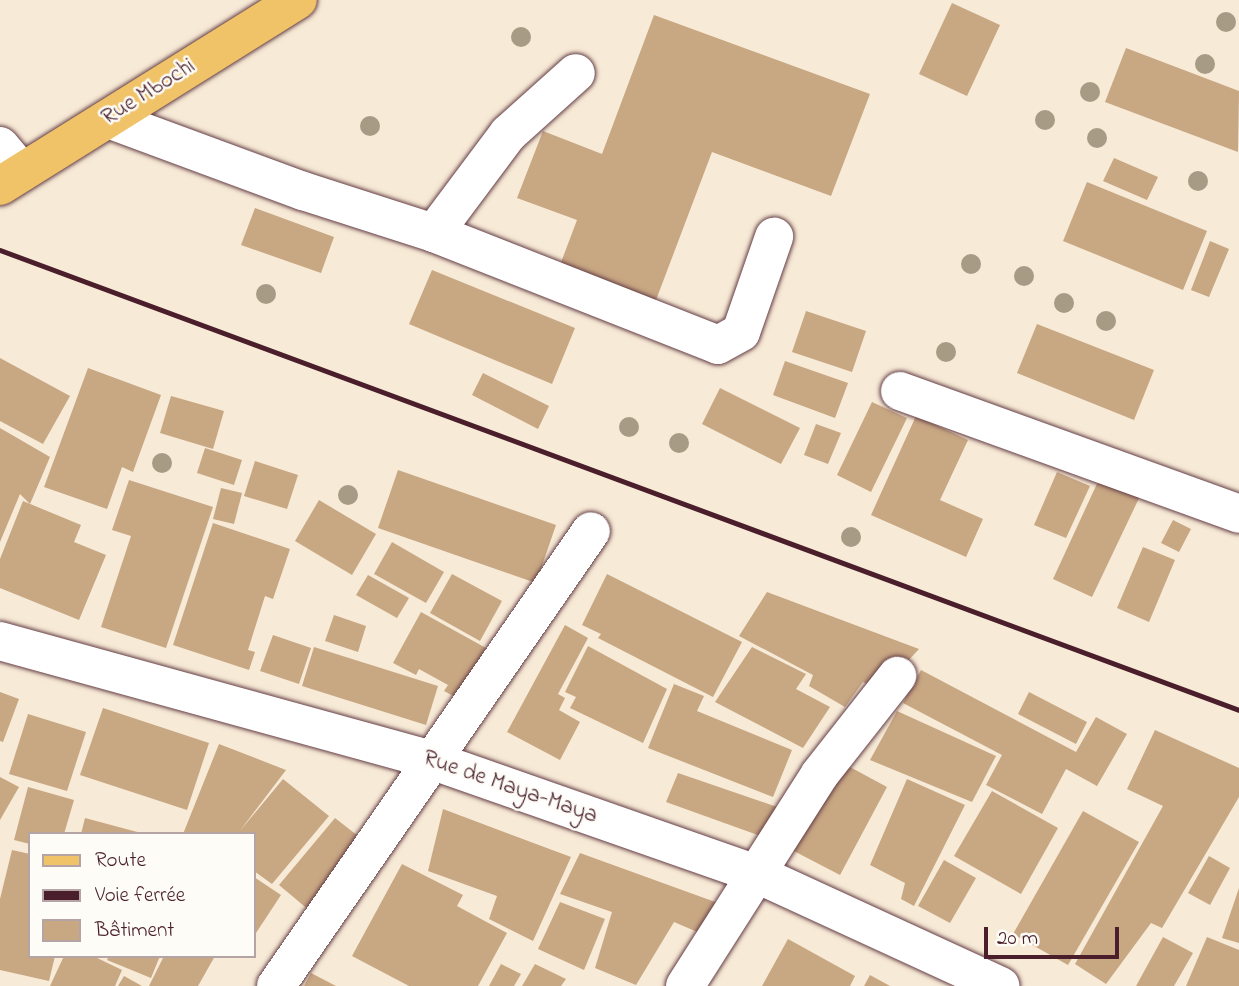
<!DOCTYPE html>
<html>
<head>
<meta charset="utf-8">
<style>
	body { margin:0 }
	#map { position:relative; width:1239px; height:986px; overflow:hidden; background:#f7ead6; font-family:"Indie Flower",sans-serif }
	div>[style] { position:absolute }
	.building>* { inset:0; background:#c8a783 }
	.roads { filter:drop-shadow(0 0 2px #643d45) drop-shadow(0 0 2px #643d45) }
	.minor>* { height:38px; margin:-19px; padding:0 19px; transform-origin:19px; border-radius:19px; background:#fff }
	.major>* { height:38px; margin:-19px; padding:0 19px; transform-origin:19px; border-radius:19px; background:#f1c369 }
	.rail>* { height:5px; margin:-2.5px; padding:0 2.5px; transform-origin:2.5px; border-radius:2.5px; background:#4a1f2b }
	.trees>* { width:20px; height:20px; margin:-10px; border-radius:50%; background:#a89b86 }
	span { translate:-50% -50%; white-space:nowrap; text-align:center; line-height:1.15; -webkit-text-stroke:5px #fdfcf7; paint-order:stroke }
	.street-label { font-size:23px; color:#4a1f2b }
	.legend { position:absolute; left:28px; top:832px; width:228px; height:126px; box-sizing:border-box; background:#fdfcf7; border:2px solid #b5a4a5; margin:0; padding:9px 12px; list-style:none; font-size:21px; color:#4a1f2b }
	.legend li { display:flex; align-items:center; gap:14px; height:35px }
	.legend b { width:35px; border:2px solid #b5a4a5 }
	.scale { position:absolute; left:984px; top:927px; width:135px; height:32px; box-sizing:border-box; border:4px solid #4a1f2b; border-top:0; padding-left:9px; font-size:21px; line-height:24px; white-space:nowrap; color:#4a1f2b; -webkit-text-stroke:5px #fdfcf7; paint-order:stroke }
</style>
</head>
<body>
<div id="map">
	<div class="building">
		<div style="clip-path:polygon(952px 3px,1000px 25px,967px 96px,919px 74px)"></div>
		<div style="clip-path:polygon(654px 15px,870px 94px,831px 196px,712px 152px,653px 308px,557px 273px,577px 220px,517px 198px,543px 131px,602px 154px)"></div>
		<div style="clip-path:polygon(1126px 48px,1239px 91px,1238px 152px,1105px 102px)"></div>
		<div style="clip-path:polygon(1114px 158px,1158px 177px,1147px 200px,1103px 181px)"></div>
		<div style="clip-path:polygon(1087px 182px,1207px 231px,1183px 290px,1063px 241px)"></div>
		<div style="clip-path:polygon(255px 208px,334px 237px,321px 273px,241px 245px)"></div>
		<div style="clip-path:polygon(1210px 241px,1229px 249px,1209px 297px,1191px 290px)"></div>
		<div style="clip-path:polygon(432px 270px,575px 328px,552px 384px,409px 324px)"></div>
		<div style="clip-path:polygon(806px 311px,866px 331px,852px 372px,792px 352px)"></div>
		<div style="clip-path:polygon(1037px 324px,1154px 370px,1134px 420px,1017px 373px)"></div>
		<div style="clip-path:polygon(0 358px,70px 396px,43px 444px,0 421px)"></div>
		<div style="clip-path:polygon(785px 361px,848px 383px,835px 418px,773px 395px)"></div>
		<div style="clip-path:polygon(88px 368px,161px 395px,133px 472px,122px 467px,107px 509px,44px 487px)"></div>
		<div style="clip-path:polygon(483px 373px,549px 406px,538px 429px,472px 395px)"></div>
		<div style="clip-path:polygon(720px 388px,800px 428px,781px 464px,702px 424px)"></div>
		<div style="clip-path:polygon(171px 396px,224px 411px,213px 449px,160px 433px)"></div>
		<div style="clip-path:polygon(872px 402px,907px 418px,871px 492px,837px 475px)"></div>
		<div style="clip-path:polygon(916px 416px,968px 440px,940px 500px,983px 519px,966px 557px,871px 515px)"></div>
		<div style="clip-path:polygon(816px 424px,841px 433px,828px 464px,804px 455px)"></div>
		<div style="clip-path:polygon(0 428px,50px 457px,30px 504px,20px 494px,0 542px)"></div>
		<div style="clip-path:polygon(205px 448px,242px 460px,234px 485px,197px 473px)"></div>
		<div style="clip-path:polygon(255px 461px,298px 475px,287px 509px,244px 496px)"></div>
		<div style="clip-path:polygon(398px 470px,556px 525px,536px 583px,378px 528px)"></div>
		<div style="clip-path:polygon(1057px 472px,1090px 486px,1066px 538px,1034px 525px)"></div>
		<div style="clip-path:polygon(1101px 475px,1141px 494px,1092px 597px,1053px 579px)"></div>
		<div style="clip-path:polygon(129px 480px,213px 507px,166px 648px,101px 627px,131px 536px,112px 530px)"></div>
		<div style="clip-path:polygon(221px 488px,242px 493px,234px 524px,213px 519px)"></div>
		<div style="clip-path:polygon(319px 500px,376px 534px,352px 575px,295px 541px)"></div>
		<div style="clip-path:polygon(23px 501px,81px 525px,74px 542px,106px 555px,79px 620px,0 588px,0 559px)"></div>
		<div style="clip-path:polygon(1173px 520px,1191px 529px,1179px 552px,1161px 543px)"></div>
		<div style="clip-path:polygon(213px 523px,290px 549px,273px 599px,265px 596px,248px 650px,255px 652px,249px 670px,173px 645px)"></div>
		<div style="clip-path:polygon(392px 542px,444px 572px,426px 603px,374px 574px)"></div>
		<div style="clip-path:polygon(1143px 547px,1175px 560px,1149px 622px,1117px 608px)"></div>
		<div style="clip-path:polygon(452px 574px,502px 601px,480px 641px,430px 613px)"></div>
		<div style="clip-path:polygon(607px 574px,742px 642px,713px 697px,598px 638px,601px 634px,582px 625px)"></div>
		<div style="clip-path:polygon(368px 575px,409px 598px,397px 618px,356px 595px)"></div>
		<div style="clip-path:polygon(767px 592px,919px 649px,881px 690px,863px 682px,845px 707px,809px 686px,813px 675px,739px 636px)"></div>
		<div style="clip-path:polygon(421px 612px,486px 648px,457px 698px,444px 691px,448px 685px,419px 669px,416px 675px,393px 663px)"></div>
		<div style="clip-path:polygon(334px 615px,366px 626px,358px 652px,325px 641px)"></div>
		<div style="clip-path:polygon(565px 625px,588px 638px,558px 694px,565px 698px,559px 710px,580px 722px,560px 760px,507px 732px)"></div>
		<div style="clip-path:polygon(273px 635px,311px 648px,299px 684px,260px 671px)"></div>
		<div style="clip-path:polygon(588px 646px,667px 689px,643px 743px,570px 708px,576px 697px,565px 692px)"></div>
		<div style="clip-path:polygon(314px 647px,438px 686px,426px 725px,302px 686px)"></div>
		<div style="clip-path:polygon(752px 647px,806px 674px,796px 689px,830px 707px,803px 748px,715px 702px)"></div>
		<div style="clip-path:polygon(921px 670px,1076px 752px,1096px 717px,1127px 734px,1097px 786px,1066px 769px,1042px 814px,986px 785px,1002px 755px,903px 703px)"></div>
		<div style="clip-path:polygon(674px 684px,704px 696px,697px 711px,792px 750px,773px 797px,648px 748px)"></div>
		<div style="clip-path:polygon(0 692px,19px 699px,3px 742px,0 741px)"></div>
		<div style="clip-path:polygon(1029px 692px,1087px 722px,1076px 744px,1018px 714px)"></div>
		<div style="clip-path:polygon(103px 708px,209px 743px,187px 810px,80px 775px)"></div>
		<div style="clip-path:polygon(897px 711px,996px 756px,972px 802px,870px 760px)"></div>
		<div style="clip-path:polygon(28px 714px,86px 732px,67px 791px,9px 774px)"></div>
		<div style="clip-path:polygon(1155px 730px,1239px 768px,1239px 797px,1162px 928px,1151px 923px,1106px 984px,1075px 964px,1163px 806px,1127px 789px)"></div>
		<div style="clip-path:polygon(219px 744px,286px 770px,239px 832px,283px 779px,329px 816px,272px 884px,254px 871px,254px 834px,183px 834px)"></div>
		<div style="clip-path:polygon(837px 760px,887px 787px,840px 875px,790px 849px)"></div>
		<div style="clip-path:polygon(678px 773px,780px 808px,766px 838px,666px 802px)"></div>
		<div style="clip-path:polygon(0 777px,19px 787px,0 820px)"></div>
		<div style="clip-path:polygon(907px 779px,965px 805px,914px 906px,901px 899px,905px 883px,870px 865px)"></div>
		<div style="clip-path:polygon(28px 787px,74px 800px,64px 834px,30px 834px,30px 844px,14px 840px)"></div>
		<div style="clip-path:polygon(992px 791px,1058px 828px,1021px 894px,954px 856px)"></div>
		<div style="clip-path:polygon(443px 809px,571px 857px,533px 941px,489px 919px,497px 896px,428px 871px)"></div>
		<div style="clip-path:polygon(1083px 811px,1139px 842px,1068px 965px,1013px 934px)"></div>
		<div style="clip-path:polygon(85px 818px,141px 833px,141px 834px,81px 834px)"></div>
		<div style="clip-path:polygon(335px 818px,367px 843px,310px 911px,279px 885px)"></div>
		<div style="clip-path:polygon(12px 850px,30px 854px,30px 956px,55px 956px,49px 981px,0 970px,0 899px)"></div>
		<div style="clip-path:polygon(580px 853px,718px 903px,702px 934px,674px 922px,636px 985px,595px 968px,612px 912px,560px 894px)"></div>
		<div style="clip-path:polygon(1209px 856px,1230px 868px,1210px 905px,1188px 893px)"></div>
		<div style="clip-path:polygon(944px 860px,976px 878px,950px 923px,918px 906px)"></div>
		<div style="clip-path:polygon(402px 864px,463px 895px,457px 906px,507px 933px,478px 986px,409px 986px,352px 956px)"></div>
		<div style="clip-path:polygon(254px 877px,281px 895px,254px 936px)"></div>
		<div style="clip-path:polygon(1239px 888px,1239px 943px,1222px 938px)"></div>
		<div style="clip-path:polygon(560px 902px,605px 919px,584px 970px,538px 949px)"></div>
		<div style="clip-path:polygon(1163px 937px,1193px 953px,1174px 986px,1136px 986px)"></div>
		<div style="clip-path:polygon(1207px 937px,1239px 950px,1239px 986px,1186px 986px)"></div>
		<div style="clip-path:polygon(788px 939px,855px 976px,850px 986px,762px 986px)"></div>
		<div style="clip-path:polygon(64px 956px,93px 956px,122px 970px,115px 986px,50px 986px)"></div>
		<div style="clip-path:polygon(109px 956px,160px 956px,151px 978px,107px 960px)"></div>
		<div style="clip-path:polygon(164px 956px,215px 956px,198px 986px,149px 986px)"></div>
		<div style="clip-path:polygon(501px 964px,521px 974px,514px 986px,489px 986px)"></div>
		<div style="clip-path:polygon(535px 964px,566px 979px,561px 986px,522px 986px)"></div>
		<div style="clip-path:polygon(311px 973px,336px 986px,304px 986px)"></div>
		<div style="clip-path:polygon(870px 975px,890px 986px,864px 986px)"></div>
		<div style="clip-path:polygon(124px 976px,142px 986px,118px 986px)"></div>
	</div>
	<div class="roads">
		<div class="minor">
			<div style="left:108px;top:119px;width:208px;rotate:20.3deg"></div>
			<div style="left:303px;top:191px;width:138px;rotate:17.8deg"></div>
			<div style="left:434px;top:233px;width:305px;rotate:21.5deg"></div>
			<div style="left:718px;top:345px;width:26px;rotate:-29deg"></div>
			<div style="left:741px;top:332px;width:101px;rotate:-70.8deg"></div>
			<div style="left:0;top:146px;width:34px;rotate:50deg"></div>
			<div style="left:434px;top:233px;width:124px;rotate:-53.2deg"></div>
			<div style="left:508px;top:134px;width:91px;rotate:-41.9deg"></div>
			<div style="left:900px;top:391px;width:361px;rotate:19.9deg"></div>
			<div style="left:0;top:641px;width:447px;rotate:15.4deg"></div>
			<div style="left:431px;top:760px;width:345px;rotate:19.3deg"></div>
			<div style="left:757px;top:874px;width:268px;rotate:24.7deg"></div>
			<div style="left:276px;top:986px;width:553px;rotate:-55.3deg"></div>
			<div style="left:685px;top:986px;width:251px;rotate:-57.5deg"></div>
			<div style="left:820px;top:774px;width:125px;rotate:-51.8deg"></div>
		</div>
		<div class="major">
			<div style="left:0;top:186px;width:351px;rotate:-32deg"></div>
		</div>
	</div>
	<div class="rail">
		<div style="left:0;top:250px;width:1322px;rotate:20.37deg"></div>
	</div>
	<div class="trees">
		<div style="left:1226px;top:22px"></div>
		<div style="left:521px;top:37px"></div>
		<div style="left:1205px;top:64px"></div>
		<div style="left:1090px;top:92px"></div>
		<div style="left:1045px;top:120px"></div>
		<div style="left:370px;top:126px"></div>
		<div style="left:1097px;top:138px"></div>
		<div style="left:1198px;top:181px"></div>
		<div style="left:971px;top:264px"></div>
		<div style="left:1024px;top:276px"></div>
		<div style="left:266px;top:294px"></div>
		<div style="left:1064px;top:303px"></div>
		<div style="left:1106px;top:321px"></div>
		<div style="left:946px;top:352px"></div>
		<div style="left:629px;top:427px"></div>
		<div style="left:679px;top:443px"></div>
		<div style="left:162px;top:463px"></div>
		<div style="left:348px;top:495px"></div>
		<div style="left:851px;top:537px"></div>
	</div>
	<div class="street-label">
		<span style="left:149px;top:93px;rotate:-32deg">Rue Mbochi</span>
		<span style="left:510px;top:788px;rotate:19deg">Rue de Maya-Maya</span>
	</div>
	<ul class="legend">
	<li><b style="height:9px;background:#f1c369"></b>Route</li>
	<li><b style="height:9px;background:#4a1f2b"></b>Voie ferrée</li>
	<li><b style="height:19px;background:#c8a783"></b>Bâtiment</li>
	</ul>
	<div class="scale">20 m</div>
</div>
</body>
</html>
